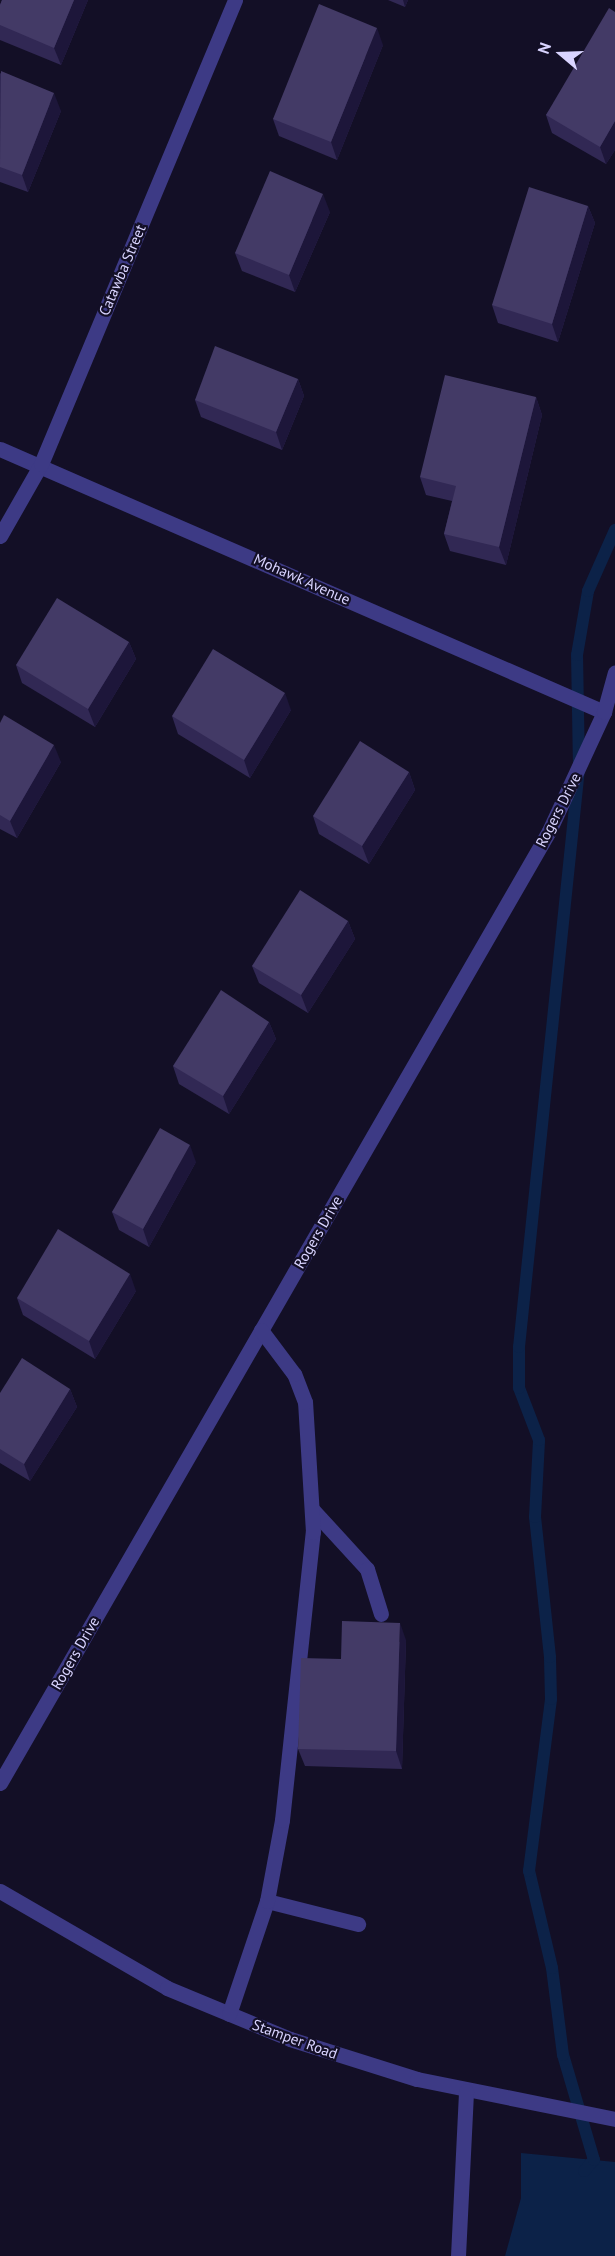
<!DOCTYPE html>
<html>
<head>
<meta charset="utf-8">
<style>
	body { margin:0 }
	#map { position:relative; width:615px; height:2256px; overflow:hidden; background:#130f26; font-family:"PT Sans",sans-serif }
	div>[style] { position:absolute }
	.water>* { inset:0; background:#0c2248 }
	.stream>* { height:12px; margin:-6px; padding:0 6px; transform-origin:6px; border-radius:6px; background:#0c2248 }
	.minor>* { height:15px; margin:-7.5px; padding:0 7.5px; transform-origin:7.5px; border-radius:7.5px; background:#3d3a85 }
	.wall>* { inset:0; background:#312854 }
	.shaded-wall>* { inset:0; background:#1d163a }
	.building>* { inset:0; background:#433a66 }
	span { translate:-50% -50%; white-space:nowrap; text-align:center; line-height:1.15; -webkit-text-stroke:4.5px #130f26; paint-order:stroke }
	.street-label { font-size:15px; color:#d9d4ff }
	.north { position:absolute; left:531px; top:24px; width:60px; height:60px; -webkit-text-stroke:4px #130f26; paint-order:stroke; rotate:289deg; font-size:16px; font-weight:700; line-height:24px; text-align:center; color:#d9d4ff }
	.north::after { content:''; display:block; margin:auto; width:21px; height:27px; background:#d9d4ff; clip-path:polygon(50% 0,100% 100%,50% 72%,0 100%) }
</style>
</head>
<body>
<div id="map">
	<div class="water">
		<div style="clip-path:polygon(521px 2153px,615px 2162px,615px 2256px,505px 2256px,521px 2198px)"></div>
	</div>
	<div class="stream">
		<div style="left:584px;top:2171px;width:15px;rotate:-48deg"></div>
		<div style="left:594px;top:2160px;width:109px;rotate:-106.4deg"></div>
		<div style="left:563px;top:2055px;width:88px;rotate:-97.2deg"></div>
		<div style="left:552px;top:1968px;width:100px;rotate:-103.3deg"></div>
		<div style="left:529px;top:1871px;width:173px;rotate:-82.7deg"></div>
		<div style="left:551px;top:1699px;width:42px;rotate:-91.4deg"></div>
		<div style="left:550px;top:1657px;width:141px;rotate:-96.1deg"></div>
		<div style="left:535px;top:1517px;width:77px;rotate:-87deg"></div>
		<div style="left:539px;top:1440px;width:56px;rotate:-111deg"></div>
		<div style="left:519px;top:1388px;width:41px;rotate:-90deg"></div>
		<div style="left:519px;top:1347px;width:582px;rotate:-84.08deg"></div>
		<div style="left:579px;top:768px;width:113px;rotate:-91deg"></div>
		<div style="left:577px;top:655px;width:65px;rotate:-80.2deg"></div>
		<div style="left:588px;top:591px;width:67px;rotate:-66.1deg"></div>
	</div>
	<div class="minor">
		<div style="left:0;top:449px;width:659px;rotate:23.53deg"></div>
		<div style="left:0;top:536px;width:83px;rotate:-60.3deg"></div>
		<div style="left:41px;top:464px;width:503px;rotate:-67.31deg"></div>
		<div style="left:312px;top:1509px;width:81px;rotate:47.5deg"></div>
		<div style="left:367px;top:1569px;width:47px;rotate:72.7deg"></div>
		<div style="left:0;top:1783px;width:1099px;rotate:-60.03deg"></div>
		<div style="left:549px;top:831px;width:131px;rotate:-65.2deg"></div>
		<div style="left:604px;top:712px;width:41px;rotate:-74.6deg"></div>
		<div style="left:0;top:1891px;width:193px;rotate:30.1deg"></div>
		<div style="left:167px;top:1988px;width:133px;rotate:22.5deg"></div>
		<div style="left:290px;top:2039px;width:133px;rotate:17.5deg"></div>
		<div style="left:417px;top:2079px;width:202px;rotate:11.4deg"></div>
		<div style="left:267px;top:1901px;width:94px;rotate:14.2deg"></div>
		<div style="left:229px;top:2014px;width:119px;rotate:-71.4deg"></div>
		<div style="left:267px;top:1901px;width:82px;rotate:-79.5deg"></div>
		<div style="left:282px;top:1820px;width:290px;rotate:-83.9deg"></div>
		<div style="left:313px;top:1532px;width:130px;rotate:-93.5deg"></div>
		<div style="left:305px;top:1402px;width:30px;rotate:-111deg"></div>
		<div style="left:294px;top:1374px;width:55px;rotate:-126.9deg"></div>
		<div style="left:458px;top:2256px;width:165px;rotate:-87.2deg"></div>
	</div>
	<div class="wall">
		<div style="clip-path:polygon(2px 0,88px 0,61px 65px,0 40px,0 5px)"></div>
		<div style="clip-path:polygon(388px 0,408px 0,405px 7px)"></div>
		<div style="clip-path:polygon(615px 12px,615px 150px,606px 164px,552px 133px,546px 115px)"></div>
		<div style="clip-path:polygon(383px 45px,337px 160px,279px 136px,273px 119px)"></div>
		<div style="clip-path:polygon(0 73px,61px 111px,28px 192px,0 182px)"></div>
		<div style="clip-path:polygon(588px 206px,595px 223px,558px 342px,498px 323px,492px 305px)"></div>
		<div style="clip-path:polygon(330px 212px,295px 292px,242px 271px,235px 253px)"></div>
		<div style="clip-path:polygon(298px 379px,304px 396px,282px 450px,201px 417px,195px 400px)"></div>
		<div style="clip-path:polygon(536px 397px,542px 415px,506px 565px,450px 551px,444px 534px,452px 501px,426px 495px,420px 477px)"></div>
		<div style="clip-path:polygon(129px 642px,136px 659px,95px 727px,22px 683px,16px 665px)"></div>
		<div style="clip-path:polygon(291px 710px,250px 778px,178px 734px,172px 716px)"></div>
		<div style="clip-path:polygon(0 723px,61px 762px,17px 838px,0 829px)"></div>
		<div style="clip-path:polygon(409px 772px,415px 790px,369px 864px,319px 834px,313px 816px)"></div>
		<div style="clip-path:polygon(348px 921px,355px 939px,308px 1013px,259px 983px,252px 966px)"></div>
		<div style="clip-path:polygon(269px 1022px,276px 1039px,229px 1114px,179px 1084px,173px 1066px)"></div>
		<div style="clip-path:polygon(196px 1162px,149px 1247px,119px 1230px,112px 1212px)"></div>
		<div style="clip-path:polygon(136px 1291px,95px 1359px,23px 1315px,17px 1298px)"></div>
		<div style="clip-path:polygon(70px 1389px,77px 1407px,30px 1481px,0 1463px,0 1393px)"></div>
		<div style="clip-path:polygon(406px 1640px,402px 1769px,305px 1766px,298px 1749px,341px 1659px)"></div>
	</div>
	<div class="shaded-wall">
		<div style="clip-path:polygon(74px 0,88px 0,61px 65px,54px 48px)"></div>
		<div style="clip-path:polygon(403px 0,408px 0,405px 7px)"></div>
		<div style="clip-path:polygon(377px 28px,383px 45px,337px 160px,331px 142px)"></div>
		<div style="clip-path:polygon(54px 93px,61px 111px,28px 192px,22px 175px)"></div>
		<div style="clip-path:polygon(615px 121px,615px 150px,606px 164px,600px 147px)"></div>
		<div style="clip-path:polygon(323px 194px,330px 212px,295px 292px,289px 275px)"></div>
		<div style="clip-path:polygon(588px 206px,595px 223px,558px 342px,552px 324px)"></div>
		<div style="clip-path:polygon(298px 379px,304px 396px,282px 450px,276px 432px)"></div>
		<div style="clip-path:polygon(536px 397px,542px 415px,506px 565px,499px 547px)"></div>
		<div style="clip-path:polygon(129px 642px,136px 659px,95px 727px,88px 709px)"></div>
		<div style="clip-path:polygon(285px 693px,291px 710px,250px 778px,244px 760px)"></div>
		<div style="clip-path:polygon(54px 745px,61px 762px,17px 838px,10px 821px)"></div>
		<div style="clip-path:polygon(409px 772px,415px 790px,369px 864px,362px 846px)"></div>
		<div style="clip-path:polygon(348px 921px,355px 939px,308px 1013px,301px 995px)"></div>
		<div style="clip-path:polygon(269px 1022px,276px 1039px,229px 1114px,223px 1096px)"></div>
		<div style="clip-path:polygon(190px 1145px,196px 1162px,149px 1247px,143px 1229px)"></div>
		<div style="clip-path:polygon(130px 1274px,136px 1291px,95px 1359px,89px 1341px)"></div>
		<div style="clip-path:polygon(70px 1389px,77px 1407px,30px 1481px,24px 1464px)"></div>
		<div style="clip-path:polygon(400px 1623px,406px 1640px,402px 1769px,396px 1751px)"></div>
	</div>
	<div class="building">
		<div style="clip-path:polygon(2px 0,74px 0,54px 48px,0 25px,0 5px)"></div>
		<div style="clip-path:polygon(319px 4px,377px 28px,331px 142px,273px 119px)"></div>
		<div style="clip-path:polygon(609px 8px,615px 12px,615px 121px,600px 147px,546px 115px)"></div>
		<div style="clip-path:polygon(1px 71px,54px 93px,22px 175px,0 167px)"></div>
		<div style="clip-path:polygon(270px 171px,323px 194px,289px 275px,235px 253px)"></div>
		<div style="clip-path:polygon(529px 187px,588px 206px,552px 324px,492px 305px)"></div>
		<div style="clip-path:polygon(215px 346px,298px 379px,276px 432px,195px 400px)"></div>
		<div style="clip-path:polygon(445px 375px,536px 397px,499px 547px,444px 534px,456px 486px,420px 477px)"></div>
		<div style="clip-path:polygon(57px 598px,129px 642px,88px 709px,16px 665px)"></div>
		<div style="clip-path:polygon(213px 649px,285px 693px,244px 760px,172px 716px)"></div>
		<div style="clip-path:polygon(4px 715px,54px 745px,10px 821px,0 815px,0 723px)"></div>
		<div style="clip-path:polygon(360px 741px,409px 772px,362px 846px,313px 816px)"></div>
		<div style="clip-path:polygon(300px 890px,348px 921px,301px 995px,252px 966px)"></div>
		<div style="clip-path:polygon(221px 990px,269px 1022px,223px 1096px,173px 1066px)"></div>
		<div style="clip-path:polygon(160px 1128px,190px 1145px,143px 1229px,112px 1212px)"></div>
		<div style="clip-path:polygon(58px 1229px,130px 1274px,89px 1341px,17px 1298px)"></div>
		<div style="clip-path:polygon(22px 1358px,70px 1389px,24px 1464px,0 1449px,0 1393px)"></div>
		<div style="clip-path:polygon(342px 1621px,400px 1623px,396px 1751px,298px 1749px,301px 1658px,341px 1659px)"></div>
	</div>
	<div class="street-label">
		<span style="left:122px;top:270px;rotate:-67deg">Catawba Street</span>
		<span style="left:302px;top:579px;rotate:24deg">Mohawk Avenue</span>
		<span style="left:558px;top:810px;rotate:-63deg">Rogers Drive</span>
		<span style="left:318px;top:1232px;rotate:-60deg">Rogers Drive</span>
		<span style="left:75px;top:1653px;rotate:-60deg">Rogers Drive</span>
		<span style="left:295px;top:2039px;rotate:20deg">Stamper Road</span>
	</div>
	<div class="north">N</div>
</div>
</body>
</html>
